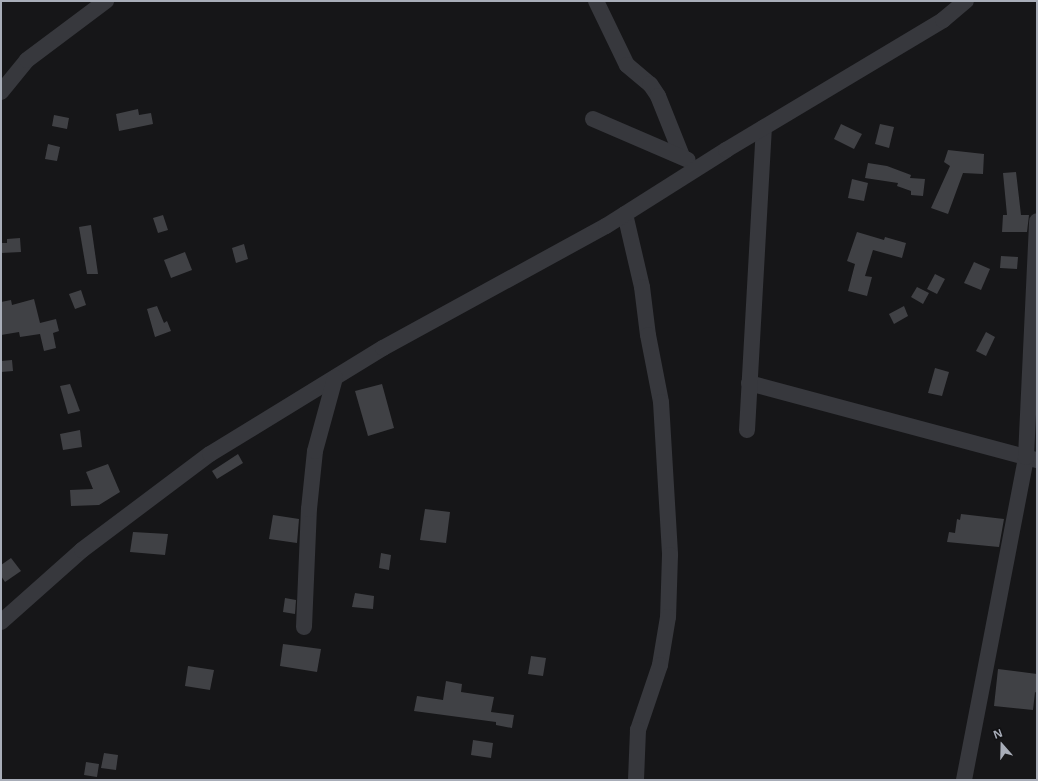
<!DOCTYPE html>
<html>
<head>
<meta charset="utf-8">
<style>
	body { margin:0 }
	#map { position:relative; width:1038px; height:781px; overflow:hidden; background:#161618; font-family:"Noto Sans",sans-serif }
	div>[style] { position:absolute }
	.building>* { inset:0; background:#404145 }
	.minor>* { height:16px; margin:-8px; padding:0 8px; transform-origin:8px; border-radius:8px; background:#37383d }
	span { translate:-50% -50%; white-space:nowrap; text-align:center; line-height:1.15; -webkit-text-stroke:3.5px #111113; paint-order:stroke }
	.frame { position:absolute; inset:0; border:2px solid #a8adb8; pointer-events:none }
	.north { position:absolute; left:982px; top:725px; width:40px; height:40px; -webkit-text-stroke:3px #111113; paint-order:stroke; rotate:340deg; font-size:11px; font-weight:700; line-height:16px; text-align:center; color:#a8adb8 }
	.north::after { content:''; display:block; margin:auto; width:14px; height:18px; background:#a8adb8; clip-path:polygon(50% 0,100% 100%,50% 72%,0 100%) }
</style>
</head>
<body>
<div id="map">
	<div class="building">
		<div style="clip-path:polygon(138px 109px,139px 115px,151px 113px,153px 124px,119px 131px,116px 114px)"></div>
		<div style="clip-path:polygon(54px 115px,69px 118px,67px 129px,52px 126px)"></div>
		<div style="clip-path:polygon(841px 124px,862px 134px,854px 149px,834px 139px)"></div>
		<div style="clip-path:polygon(880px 124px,894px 127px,889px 148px,875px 144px)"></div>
		<div style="clip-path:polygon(48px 144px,60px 147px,57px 161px,45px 159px)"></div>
		<div style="clip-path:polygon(948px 150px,984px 154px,983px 174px,963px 173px,948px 214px,931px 208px,950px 166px,944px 162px)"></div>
		<div style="clip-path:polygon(868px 163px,887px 166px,911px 175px,910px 178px,925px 179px,923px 196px,911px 195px,911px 191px,897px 186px,898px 183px,865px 178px)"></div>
		<div style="clip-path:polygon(1016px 172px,1021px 215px,1029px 215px,1027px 232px,1002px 232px,1003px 215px,1007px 215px,1003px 173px)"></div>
		<div style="clip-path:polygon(852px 179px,868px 183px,864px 201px,848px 198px)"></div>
		<div style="clip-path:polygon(163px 215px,168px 230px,158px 233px,153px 218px)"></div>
		<div style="clip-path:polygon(91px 225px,98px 274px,87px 274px,79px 227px)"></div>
		<div style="clip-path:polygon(857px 232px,884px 240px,885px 237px,906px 243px,902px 258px,873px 250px,865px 276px,872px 277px,867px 296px,848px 291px,855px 264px,847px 261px)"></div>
		<div style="clip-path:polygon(20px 238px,21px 252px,1px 253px,1px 243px,7px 243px,7px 239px)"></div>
		<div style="clip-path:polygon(244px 244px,248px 259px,236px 263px,232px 248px)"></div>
		<div style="clip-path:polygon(185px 252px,192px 270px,171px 278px,164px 260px)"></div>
		<div style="clip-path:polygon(1001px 256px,1018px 257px,1017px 269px,1000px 268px)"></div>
		<div style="clip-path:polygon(974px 262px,990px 269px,981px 290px,964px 283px)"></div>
		<div style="clip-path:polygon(935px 274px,945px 279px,937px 294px,927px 289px)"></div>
		<div style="clip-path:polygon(917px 287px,929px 293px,923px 304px,911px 297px)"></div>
		<div style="clip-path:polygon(81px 290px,86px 305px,75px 309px,69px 294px)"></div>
		<div style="clip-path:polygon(34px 299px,40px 323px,56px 319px,59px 331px,53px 333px,56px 348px,44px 351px,40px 334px,20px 337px,19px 332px,1px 335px,1px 302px,11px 300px,12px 305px)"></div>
		<div style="clip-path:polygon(157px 306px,164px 323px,167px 321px,171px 331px,155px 337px,147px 309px)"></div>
		<div style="clip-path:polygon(904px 306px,908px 316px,894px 324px,889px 314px)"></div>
		<div style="clip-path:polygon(986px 332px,995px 337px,986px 356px,976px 351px)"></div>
		<div style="clip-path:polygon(12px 360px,13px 371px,1px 372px,1px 361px)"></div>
		<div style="clip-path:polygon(935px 368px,949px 372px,942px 396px,928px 393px)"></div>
		<div style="clip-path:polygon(70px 384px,80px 411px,68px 414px,60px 386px)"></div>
		<div style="clip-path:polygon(382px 384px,394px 428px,368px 436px,355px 391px)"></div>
		<div style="clip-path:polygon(80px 430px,82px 447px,63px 450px,60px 434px)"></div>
		<div style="clip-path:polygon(238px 454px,243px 463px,217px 479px,212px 471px)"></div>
		<div style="clip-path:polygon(108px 464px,120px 492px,99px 505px,71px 506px,70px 490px,93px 489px,86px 472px)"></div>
		<div style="clip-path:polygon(425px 509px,450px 512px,446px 543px,420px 540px)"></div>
		<div style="clip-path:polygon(961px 514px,1004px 519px,999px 547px,947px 542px,949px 532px,955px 533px,957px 519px,960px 520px)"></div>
		<div style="clip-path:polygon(273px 515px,299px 519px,297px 543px,269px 539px)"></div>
		<div style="clip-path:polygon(133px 532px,168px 534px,165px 555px,130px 552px)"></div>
		<div style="clip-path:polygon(381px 553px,391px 555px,389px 570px,379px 568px)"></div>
		<div style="clip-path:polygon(11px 558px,21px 571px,5px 582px,1px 576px,1px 565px)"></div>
		<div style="clip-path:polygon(355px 593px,374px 596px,373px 609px,352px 607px)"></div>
		<div style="clip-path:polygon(285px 598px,296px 600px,295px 614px,283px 612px)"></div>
		<div style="clip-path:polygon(283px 644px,321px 649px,317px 672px,280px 666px)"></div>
		<div style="clip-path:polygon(531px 656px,546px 658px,543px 676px,528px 674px)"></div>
		<div style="clip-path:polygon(188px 666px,214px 670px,210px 690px,185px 686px)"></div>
		<div style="clip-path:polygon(998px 669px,1037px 674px,1037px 693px,1035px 692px,1033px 710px,994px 706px)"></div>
		<div style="clip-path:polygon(446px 681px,462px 684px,461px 692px,494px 697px,491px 712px,514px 715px,512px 728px,496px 725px,496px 722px,414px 711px,417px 696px,443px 700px)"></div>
		<div style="clip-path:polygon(473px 740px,493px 743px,491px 758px,471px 755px)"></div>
		<div style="clip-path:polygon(104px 753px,118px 755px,116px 770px,101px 768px)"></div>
		<div style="clip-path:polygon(86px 762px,99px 764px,97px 777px,84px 775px)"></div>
	</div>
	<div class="minor">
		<div style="left:596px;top:1px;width:71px;rotate:64.2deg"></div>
		<div style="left:627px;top:65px;width:30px;rotate:40deg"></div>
		<div style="left:650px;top:84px;width:14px;rotate:56deg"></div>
		<div style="left:658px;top:96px;width:65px;rotate:68.2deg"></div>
		<div style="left:1px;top:92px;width:41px;rotate:-50.9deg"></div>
		<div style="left:27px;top:60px;width:99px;rotate:-36.8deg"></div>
		<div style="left:593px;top:119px;width:103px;rotate:23.3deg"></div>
		<div style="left:625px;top:214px;width:75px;rotate:76.9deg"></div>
		<div style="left:642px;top:287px;width:48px;rotate:82.9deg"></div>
		<div style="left:648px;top:335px;width:68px;rotate:79deg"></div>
		<div style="left:661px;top:402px;width:153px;rotate:86.6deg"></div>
		<div style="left:670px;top:555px;width:62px;rotate:91.8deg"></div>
		<div style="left:668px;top:617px;width:49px;rotate:99.5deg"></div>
		<div style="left:660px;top:665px;width:69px;rotate:108.7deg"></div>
		<div style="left:638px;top:730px;width:50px;rotate:92.3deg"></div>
		<div style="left:749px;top:383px;width:298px;rotate:15deg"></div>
		<div style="left:747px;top:430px;width:303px;rotate:-86.8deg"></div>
		<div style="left:1px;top:622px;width:108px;rotate:-41.6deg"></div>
		<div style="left:82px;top:550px;width:160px;rotate:-36.9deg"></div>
		<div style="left:210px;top:454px;width:203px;rotate:-31.5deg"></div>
		<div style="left:383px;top:348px;width:254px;rotate:-28.7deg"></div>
		<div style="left:606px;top:226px;width:142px;rotate:-32.3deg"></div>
		<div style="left:726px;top:150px;width:253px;rotate:-30.9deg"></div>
		<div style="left:943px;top:20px;width:30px;rotate:-40deg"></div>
		<div style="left:304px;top:627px;width:118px;rotate:-87.6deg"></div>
		<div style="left:309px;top:509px;width:58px;rotate:-84.1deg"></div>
		<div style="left:315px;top:451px;width:76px;rotate:-74.7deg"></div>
		<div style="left:964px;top:780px;width:329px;rotate:-79.1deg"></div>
		<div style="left:1026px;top:457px;width:236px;rotate:-87.3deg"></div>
	</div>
	<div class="frame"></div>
	<div class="north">N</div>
</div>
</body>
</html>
